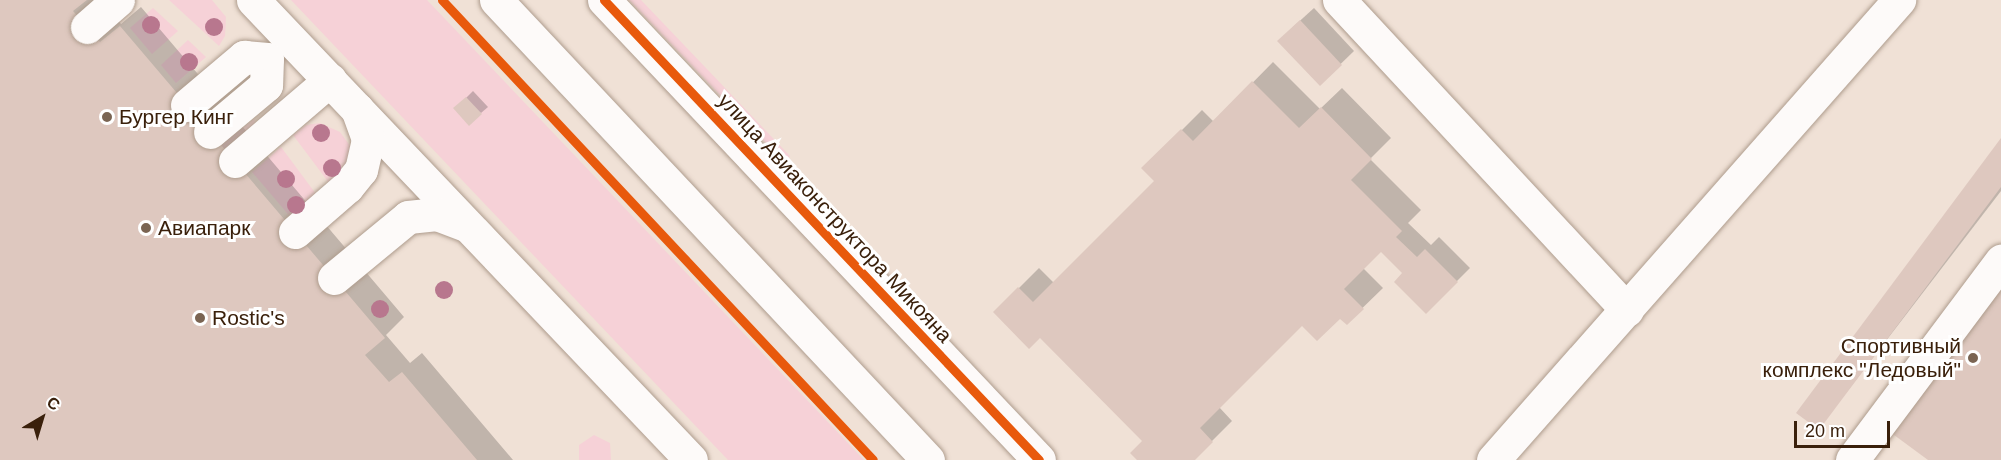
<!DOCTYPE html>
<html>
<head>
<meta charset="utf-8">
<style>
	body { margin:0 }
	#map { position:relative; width:2001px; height:460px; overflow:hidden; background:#f0e1d6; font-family:Arial,sans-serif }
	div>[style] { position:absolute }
	.green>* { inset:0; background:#f6d1d7 }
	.shadow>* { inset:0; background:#0003 }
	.building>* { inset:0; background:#dec8bf }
	.roads { filter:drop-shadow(0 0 2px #ae9c8d) drop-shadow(0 0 2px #ae9c8d) }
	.minor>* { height:33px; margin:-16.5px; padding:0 16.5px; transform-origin:16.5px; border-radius:16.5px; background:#fdfaf9 }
	.cycleway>* { height:9px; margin:-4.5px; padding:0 4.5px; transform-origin:4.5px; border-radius:4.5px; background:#e8590c }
	.trees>* { width:18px; height:18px; margin:-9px; border-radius:50%; background:#b8778e }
	.dots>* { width:16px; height:16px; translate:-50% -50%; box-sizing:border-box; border:3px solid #fff; border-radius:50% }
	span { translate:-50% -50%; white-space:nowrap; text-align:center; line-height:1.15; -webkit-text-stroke:6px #fff; paint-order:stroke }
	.poi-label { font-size:21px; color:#3a200b }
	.left { translate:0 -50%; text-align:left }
	.right { translate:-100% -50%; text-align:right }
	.street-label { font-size:21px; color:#3a200b }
	.north { position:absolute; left:12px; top:388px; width:60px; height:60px; -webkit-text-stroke:4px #fff; paint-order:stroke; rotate:38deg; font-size:16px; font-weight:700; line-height:24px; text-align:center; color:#3a200b }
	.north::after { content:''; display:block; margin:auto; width:21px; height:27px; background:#3a200b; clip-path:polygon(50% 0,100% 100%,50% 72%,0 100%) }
	.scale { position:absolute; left:1794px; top:421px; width:96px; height:27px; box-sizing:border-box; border:3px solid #3a200b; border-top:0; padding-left:8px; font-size:18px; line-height:21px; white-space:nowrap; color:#3a200b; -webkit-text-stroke:4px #fff; paint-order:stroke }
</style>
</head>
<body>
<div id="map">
	<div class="green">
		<div style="clip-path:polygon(169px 0,212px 0,226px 17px,225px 36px,219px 46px)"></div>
		<div style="clip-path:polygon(291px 0,427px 0,864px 460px,728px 460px)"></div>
		<div style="clip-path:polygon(629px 0,641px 0,790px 156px,784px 162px)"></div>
		<div style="clip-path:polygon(153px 8px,178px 31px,152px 54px,130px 28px)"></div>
		<div style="clip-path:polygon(188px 40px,206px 57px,176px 83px,161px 65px)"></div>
		<div style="clip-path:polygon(254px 119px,255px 123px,224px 149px,221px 145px)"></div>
		<div style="clip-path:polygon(320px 123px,340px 132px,351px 147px,351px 159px,332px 187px,293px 135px,306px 125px)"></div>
		<div style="clip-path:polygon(281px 147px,319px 198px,293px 220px,252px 172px)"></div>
		<div style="clip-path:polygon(594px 435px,610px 443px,611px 460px,579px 460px,579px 445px)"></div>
	</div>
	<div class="shadow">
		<div style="clip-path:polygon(0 0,101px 0,121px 24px,141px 7px,404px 317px,386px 335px,410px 363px,422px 353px,513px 460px,0 460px)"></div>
		<div style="clip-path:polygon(1314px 8px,1354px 51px,1320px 84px,1292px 28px)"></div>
		<div style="clip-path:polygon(1273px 62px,1320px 109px,1342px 88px,1391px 138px,1370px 159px,1421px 210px,1408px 223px,1431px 245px,1439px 237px,1470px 268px,1426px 312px,1404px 273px,1381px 250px,1363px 268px,1383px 288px,1347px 323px,1340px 316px,1302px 324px,1219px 407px,1232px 421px,1193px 460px,1139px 460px,1144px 441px,1040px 336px,995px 312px,1039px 268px,1054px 283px,1156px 181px,1144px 168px,1202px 110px,1214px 122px)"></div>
		<div style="clip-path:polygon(473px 91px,488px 107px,481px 113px,462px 102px)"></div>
		<div style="clip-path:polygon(2001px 140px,2001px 191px,1819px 428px)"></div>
	</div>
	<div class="building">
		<div style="clip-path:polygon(0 0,87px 0,73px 11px,100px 42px,120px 26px,385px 338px,365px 355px,389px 382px,402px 372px,477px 460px,0 460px)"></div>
		<div style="clip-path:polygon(1300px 20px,1342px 65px,1320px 86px,1277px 41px)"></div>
		<div style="clip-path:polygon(1252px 81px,1299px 128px,1321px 107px,1372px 159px,1351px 180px,1402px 231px,1396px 237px,1417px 257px,1425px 249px,1458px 282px,1426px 314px,1394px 282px,1402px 273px,1381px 252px,1344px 289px,1364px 309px,1347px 325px,1340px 319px,1317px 341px,1302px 326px,1200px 428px,1213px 442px,1195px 460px,1137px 460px,1130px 453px,1142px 441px,1040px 338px,1029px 349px,993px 312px,1018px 287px,1033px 302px,1154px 181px,1141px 168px,1181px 129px,1193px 141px)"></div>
		<div style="clip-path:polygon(466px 97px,482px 114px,469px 126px,453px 108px)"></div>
		<div style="clip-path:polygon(2001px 138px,2001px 187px,1819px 430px,1796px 413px)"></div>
		<div style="clip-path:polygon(2001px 285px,2001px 460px,1928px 460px,1890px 432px)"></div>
	</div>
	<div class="roads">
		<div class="minor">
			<div style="left:253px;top:0;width:635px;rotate:46.4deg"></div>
			<div style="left:496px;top:0;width:631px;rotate:46.8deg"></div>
			<div style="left:604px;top:0;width:633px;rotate:46.6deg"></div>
			<div style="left:1339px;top:0;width:423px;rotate:47.1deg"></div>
			<div style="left:87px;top:27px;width:41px;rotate:-41.1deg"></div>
			<div style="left:187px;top:105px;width:75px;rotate:-40.1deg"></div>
			<div style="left:244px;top:57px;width:23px;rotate:5deg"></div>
			<div style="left:267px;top:59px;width:26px;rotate:92deg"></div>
			<div style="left:266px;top:85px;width:73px;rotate:140deg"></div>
			<div style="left:235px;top:161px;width:125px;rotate:-40.5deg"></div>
			<div style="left:295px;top:232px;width:69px;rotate:-40.9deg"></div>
			<div style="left:347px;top:187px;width:22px;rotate:-51deg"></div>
			<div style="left:361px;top:170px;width:32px;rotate:-77deg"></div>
			<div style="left:368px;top:139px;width:32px;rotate:-110deg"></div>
			<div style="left:334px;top:278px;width:96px;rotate:-39.5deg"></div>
			<div style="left:408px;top:217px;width:29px;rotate:-6deg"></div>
			<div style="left:437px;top:214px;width:31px;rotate:21deg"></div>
			<div style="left:1493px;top:460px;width:614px;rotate:-48.57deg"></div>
			<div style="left:1852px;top:460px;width:249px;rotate:-53.2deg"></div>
		</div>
	</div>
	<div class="cycleway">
		<div style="left:442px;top:0;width:630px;rotate:46.86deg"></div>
		<div style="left:604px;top:0;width:633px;rotate:46.6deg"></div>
	</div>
	<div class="trees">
		<div style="left:151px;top:25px"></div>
		<div style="left:214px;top:27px"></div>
		<div style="left:189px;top:62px"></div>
		<div style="left:321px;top:133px"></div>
		<div style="left:332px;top:168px"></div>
		<div style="left:286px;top:179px"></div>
		<div style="left:296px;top:205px"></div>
		<div style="left:444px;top:290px"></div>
		<div style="left:380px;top:309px"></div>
	</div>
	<div class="dots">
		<div style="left:107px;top:117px;background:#7a6452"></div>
		<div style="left:146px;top:228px;background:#7a6452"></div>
		<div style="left:200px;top:318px;background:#7a6452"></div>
		<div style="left:1973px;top:358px;background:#7a6452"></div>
	</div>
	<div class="poi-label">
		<span class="left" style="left:119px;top:117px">Бургер Кинг</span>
		<span class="left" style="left:158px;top:228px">Авиапарк</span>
		<span class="left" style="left:212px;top:318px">Rostic's</span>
		<span class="right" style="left:1961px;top:358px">Спортивный<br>комплекс "Ледовый"</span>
	</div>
	<div class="street-label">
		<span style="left:835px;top:218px;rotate:47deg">улица Авиаконструктора Микояна</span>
	</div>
	<div class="north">С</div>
	<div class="scale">20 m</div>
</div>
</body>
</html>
